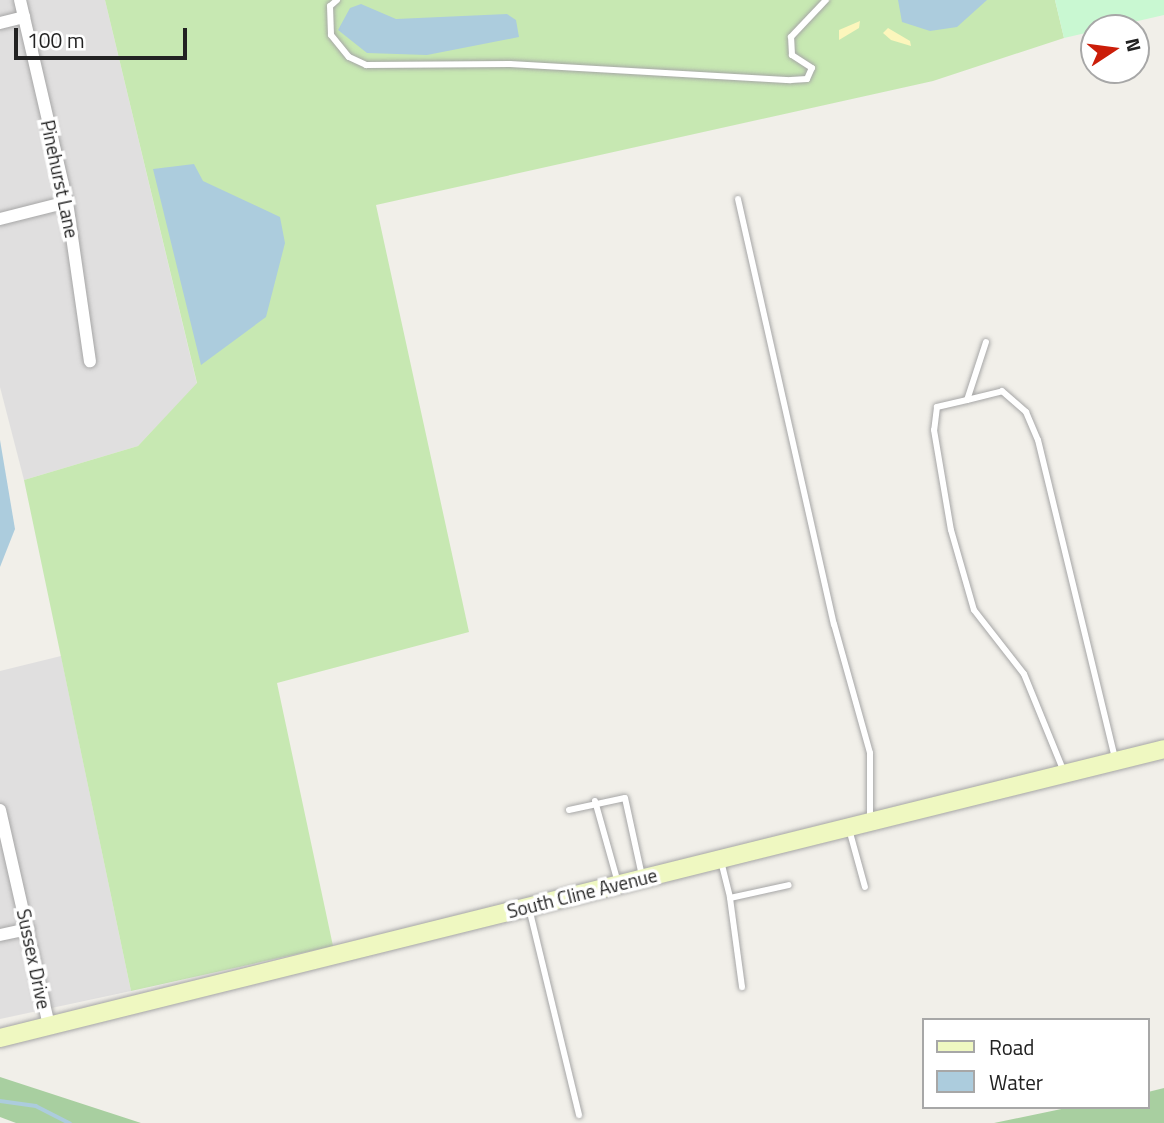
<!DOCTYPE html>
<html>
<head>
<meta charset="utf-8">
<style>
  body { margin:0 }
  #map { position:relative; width:1164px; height:1123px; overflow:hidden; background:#f1efe9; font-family:"Titillium Web",sans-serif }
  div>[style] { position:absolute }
  .residential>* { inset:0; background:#e0dfdf }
  .grass>* { inset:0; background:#c7e8b2 }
  .forest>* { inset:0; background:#a8cfa0 }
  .sand>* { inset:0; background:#fcf6bc }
  .park>* { inset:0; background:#c9f8d2 }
  .water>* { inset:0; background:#acccdd }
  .stream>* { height:3.5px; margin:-1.75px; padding:0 1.75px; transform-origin:1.75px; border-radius:1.75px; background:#acccdd }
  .roads { filter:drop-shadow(0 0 2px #a6a6a6) drop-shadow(0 0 2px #a6a6a6) }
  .lane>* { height:6px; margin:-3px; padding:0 3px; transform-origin:3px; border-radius:3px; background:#fff }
  .street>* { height:12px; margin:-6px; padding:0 6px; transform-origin:6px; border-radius:6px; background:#fff }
  .secondary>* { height:18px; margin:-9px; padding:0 9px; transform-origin:9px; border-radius:9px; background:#eff8c1 }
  span { translate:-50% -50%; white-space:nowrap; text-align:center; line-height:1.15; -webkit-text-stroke:7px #fff; paint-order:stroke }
  .street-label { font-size:19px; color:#222 }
  .legend { position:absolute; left:922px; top:1018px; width:228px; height:91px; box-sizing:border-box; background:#fff; border:2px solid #a7a7a7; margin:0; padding:9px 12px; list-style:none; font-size:21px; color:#222 }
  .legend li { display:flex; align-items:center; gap:14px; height:35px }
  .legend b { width:35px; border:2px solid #a7a7a7 }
  .north { position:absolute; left:1080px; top:14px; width:70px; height:70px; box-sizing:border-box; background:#fff; border:2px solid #a7a7a7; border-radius:50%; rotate:77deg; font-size:19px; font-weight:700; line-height:28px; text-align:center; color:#222 }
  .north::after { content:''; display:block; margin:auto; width:24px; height:32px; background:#cb1d09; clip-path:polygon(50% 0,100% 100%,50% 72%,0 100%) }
  .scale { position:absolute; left:14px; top:28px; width:173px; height:32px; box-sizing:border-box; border:4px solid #222; border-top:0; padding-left:9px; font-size:21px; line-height:24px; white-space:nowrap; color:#222; -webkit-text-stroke:5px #fff; paint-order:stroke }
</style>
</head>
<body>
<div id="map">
  <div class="residential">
    <div style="clip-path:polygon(0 0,105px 0,197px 384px,138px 446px,24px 480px,0 387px)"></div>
    <div style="clip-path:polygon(61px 656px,131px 991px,0 1019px,0 671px)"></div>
  </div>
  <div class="grass">
    <div style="clip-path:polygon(105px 0,1055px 0,1064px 38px,933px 81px,376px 205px,469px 632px,277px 683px,333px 946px,131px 991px,24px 480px,138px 446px,197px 383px)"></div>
  </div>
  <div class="forest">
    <div style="clip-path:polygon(0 1077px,141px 1123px,16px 1123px,0 1117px)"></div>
    <div style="clip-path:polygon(1164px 1088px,1164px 1123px,994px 1123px,1071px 1107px,1148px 1107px,1148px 1092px)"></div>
  </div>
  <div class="sand">
    <div style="clip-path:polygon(860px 21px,859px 28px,839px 40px,839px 30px)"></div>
    <div style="clip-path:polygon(888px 28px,910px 41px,911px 46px,891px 40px,883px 33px)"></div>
  </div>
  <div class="park">
    <div style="clip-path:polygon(1055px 0,1164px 0,1164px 15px,1064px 38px)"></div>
  </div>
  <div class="water">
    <div style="clip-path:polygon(898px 0,987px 0,957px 27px,930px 31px,902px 22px)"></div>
    <div style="clip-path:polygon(361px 4px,396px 19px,507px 14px,516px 20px,519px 37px,427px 55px,367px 53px,338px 30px,350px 8px)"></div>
    <div style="clip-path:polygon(194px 164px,203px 181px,280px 217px,285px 243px,266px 317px,201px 365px,153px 169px)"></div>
    <div style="clip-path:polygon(0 440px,15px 529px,0 567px)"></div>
  </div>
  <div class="stream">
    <div style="left:0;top:1101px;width:36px;rotate:8deg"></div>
    <div style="left:36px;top:1106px;width:38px;rotate:27deg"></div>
  </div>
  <div class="roads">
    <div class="lane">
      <div style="left:337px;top:0;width:9px;rotate:139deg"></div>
      <div style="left:330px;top:6px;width:29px;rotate:88deg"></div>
      <div style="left:331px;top:35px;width:28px;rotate:51deg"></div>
      <div style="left:349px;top:57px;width:19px;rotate:25deg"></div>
      <div style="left:366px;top:65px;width:144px;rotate:-0.4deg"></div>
      <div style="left:510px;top:64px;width:281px;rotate:3.3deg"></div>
      <div style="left:791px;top:80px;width:16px;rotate:-4deg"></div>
      <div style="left:807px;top:79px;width:12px;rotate:-66deg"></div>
      <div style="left:812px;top:68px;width:24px;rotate:-147deg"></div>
      <div style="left:792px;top:55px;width:18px;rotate:-93deg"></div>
      <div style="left:791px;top:37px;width:51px;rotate:-46.6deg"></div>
      <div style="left:738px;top:199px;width:436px;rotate:77.3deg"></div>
      <div style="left:834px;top:624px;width:134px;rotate:74.4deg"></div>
      <div style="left:870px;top:753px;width:67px;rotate:90deg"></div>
      <div style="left:986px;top:342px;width:61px;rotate:108.1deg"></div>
      <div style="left:967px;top:400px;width:31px;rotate:167deg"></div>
      <div style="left:937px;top:407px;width:23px;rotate:97deg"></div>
      <div style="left:934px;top:430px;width:101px;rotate:80.4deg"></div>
      <div style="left:951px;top:530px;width:83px;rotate:74deg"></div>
      <div style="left:974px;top:610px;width:81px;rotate:52deg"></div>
      <div style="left:1024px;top:674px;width:106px;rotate:67.8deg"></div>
      <div style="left:967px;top:400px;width:36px;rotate:-14deg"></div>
      <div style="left:1002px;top:391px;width:32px;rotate:41deg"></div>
      <div style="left:1026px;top:412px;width:30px;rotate:67deg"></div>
      <div style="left:1038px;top:440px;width:328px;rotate:76.4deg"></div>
      <div style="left:595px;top:801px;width:85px;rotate:74.3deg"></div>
      <div style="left:569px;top:810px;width:57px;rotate:-12.1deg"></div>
      <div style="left:625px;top:798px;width:80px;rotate:77.7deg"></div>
      <div style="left:849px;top:829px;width:60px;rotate:74.6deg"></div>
      <div style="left:721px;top:861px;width:38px;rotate:76deg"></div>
      <div style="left:730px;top:898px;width:60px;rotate:-12.4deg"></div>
      <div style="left:730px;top:898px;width:90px;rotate:82.3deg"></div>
      <div style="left:529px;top:908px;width:213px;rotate:76.4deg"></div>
    </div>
    <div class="street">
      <div style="left:20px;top:0;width:207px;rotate:76.9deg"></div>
      <div style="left:67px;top:202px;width:161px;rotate:81.8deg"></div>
      <div style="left:0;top:23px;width:25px;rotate:-14deg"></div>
      <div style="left:0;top:219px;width:69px;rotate:-14.2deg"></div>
      <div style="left:0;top:810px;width:221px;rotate:77.2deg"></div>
      <div style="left:0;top:935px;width:29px;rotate:-12deg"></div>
    </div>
    <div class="secondary">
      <div style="left:0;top:1038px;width:1199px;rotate:-13.94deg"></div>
    </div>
  </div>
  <div class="street-label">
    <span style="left:60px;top:179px;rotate:78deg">Pinehurst Lane</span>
    <span style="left:582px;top:893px;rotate:-14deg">South Cline Avenue</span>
    <span style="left:34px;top:959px;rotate:78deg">Sussex Drive</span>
  </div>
  <ul class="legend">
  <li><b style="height:9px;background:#eff8c1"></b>Road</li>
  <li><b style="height:19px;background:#acccdd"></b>Water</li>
  </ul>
  <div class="north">N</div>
  <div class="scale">100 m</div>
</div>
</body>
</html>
